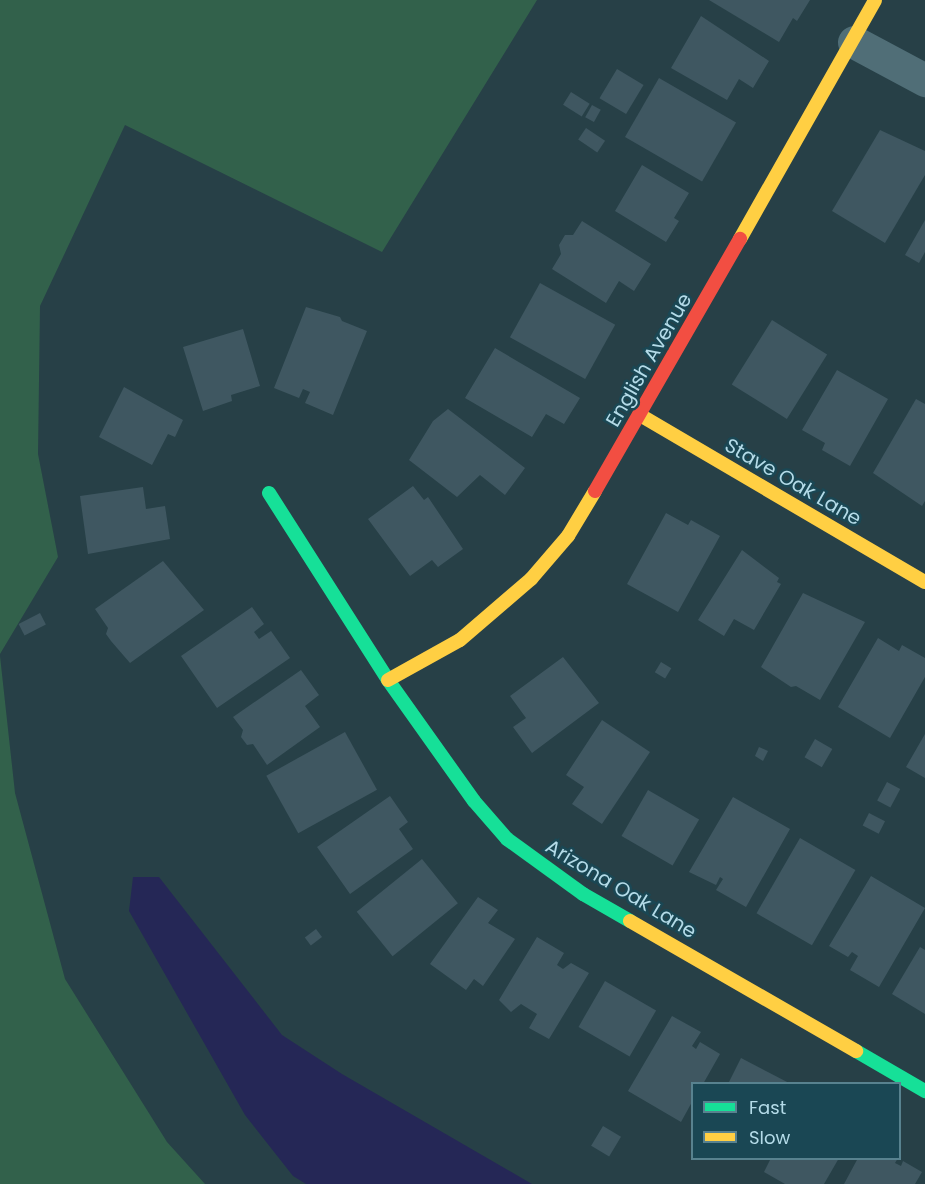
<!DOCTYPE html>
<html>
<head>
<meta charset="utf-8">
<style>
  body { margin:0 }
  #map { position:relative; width:925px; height:1184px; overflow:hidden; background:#274047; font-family:Poppins,sans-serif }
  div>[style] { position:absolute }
  .green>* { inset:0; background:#32614b }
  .water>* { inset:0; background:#252756 }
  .building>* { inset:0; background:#3f5761; transform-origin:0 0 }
  .street>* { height:33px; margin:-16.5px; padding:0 16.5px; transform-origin:16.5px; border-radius:16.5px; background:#506e77 }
  .fast>* { height:14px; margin:-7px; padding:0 7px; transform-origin:7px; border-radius:7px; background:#16e098 }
  .slow>* { height:14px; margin:-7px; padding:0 7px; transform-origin:7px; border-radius:7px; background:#ffcf43 }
  .jam>* { height:14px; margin:-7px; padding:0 7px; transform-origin:7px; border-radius:7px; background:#f24e42 }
  span { translate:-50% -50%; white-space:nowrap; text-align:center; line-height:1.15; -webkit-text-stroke:5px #1a4754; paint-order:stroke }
  .street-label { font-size:20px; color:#b4dbe8 }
  .legend { position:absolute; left:691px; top:1082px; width:210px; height:78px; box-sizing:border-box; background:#1a4754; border:2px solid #58828f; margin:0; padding:8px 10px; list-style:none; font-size:18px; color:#b4dbe8 }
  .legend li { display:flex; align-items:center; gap:12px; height:30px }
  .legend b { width:30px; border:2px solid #58828f }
</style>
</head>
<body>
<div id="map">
  <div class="green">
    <div style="clip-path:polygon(0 0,537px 0,382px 252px,125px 125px,40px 306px,38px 454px,58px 557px,0 654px)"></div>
    <div style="clip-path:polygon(0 656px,15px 793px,65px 979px,167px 1142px,205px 1184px,0 1184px)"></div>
  </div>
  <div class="water">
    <div style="clip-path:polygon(133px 877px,159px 877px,282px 1035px,342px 1074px,532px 1184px,306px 1184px,293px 1176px,245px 1115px,129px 911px)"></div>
  </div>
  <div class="building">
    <div style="clip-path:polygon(709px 0,810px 0,797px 21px,793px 18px,779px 42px)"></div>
    <div style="clip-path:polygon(701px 16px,769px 61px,753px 88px,739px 79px,727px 100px,671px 68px)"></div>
    <div style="left:617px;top:69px;width:31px;height:34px;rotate:31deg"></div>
    <div style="left:659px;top:78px;width:89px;height:68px;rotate:30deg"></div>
    <div style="left:571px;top:92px;width:22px;height:15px;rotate:32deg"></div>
    <div style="left:592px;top:105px;width:10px;height:14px;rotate:29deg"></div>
    <div style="left:586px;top:128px;width:23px;height:14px;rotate:34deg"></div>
    <div style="clip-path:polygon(880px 130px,925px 151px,925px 175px,885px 243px,832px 211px)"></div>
    <div style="clip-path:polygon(642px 165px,689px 193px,674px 218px,679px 221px,666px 242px,615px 211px)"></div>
    <div style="clip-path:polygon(925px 220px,925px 252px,919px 263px,905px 255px)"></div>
    <div style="clip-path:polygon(582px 221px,651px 264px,634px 291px,619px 281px,606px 303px,552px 269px,561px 254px,559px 245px,565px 235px,573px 235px)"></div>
    <div style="left:540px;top:283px;width:86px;height:62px;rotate:29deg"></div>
    <div style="clip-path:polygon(306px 307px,340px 317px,342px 321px,367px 331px,333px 415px,305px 403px,310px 392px,303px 389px,299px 398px,274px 388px)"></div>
    <div style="left:772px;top:320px;width:65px;height:76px;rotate:32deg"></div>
    <div style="clip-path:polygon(243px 329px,260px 386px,231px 395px,232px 401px,203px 411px,183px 347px)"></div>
    <div style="clip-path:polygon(495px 348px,580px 398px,564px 424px,546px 414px,532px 437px,465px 398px)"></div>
    <div style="clip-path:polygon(837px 370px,888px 399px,850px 466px,822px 450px,825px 443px,802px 430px)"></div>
    <div style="clip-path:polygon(124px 387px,183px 420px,175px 437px,168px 434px,152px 465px,99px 437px)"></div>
    <div style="clip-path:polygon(916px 399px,925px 404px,925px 501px,922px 506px,873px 473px)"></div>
    <div style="clip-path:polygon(448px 409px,525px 468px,505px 495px,480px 475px,457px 497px,409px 460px,433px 421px)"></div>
    <div style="clip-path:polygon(413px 486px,424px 500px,428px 497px,463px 549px,438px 567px,432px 560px,410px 576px,368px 519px)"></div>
    <div style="clip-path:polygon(143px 487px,146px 509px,165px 506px,170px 539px,88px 554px,80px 496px)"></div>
    <div style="clip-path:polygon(666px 513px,688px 525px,691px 520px,720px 536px,678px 612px,627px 584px)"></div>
    <div style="clip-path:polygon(742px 550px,779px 578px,777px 582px,781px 584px,754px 630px,734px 619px,724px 636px,698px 620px)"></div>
    <div style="clip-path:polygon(163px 561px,204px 610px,130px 663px,111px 641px,106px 634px,108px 628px,95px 609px)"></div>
    <div style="clip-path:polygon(803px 593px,865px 622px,820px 700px,796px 686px,791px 687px,761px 667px)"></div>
    <div style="clip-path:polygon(252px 607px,264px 624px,254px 632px,259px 639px,271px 631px,290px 658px,217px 708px,181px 656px)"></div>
    <div style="left:40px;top:613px;width:13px;height:24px;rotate:63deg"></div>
    <div style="clip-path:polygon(878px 638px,899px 651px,902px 645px,925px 658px,925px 677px,890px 738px,838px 707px)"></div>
    <div style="clip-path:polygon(563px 657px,599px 703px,532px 753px,513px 727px,526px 718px,510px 696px)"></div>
    <div style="left:661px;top:662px;width:12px;height:12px;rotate:31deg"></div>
    <div style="clip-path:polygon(301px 670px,319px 695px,305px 706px,320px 727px,267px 765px,253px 744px,247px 745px,241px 737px,243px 730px,233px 717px)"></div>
    <div style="clip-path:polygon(602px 720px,650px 752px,602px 824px,572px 804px,584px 787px,566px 775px)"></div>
    <div style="left:345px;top:732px;width:66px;height:90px;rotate:61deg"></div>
    <div style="clip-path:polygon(925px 734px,925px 778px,906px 767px)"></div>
    <div style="left:815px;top:739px;width:20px;height:21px;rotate:30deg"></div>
    <div style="clip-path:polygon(759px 747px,768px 751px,763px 761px,755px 756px)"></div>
    <div style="left:887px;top:782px;width:15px;height:21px;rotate:28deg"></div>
    <div style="left:648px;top:790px;width:59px;height:53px;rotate:30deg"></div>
    <div style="clip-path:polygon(390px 796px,408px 822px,399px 829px,413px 849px,350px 894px,317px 847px)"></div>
    <div style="clip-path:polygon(733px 797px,790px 829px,746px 907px,716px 890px,723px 879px,720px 877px,716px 885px,689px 872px)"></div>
    <div style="left:869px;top:813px;width:18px;height:14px;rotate:27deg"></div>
    <div style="left:800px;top:838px;width:64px;height:87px;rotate:30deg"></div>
    <div style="left:422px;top:859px;width:57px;height:84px;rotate:51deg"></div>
    <div style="clip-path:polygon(871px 876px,925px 908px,879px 987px,850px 970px,858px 956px,852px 952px,848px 957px,829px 946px)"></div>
    <div style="clip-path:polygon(478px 897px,498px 910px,488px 923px,515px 939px,483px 986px,474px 979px,466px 990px,430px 964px)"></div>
    <div style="left:316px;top:929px;width:10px;height:14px;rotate:53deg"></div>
    <div style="clip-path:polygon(537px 937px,564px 953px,557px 965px,563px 969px,571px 963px,589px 973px,549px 1039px,529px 1028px,537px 1014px,521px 1004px,511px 1012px,499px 1000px)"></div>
    <div style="clip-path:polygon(920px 947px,925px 950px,925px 1014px,892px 994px)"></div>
    <div style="left:605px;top:981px;width:59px;height:53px;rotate:30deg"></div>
    <div style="clip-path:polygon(672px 1016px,701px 1032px,692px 1046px,696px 1049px,700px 1042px,720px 1054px,703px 1084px,692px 1084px,692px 1102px,681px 1122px,628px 1091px)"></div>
    <div style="clip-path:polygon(741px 1058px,791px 1084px,728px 1084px)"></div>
    <div style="left:603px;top:1126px;width:21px;height:23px;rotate:31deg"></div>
    <div style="clip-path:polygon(771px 1158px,839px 1158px,824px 1184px,785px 1184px,764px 1172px)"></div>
    <div style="clip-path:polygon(858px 1158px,898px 1158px,895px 1163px,901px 1166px,903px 1161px,922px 1172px,915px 1184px,844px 1184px)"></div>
  </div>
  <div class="street">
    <div style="left:854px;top:42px;width:81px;rotate:28.2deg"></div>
  </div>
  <div class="fast">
    <div style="left:269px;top:493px;width:222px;rotate:57.5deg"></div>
    <div style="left:388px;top:680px;width:148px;rotate:54.6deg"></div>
    <div style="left:474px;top:801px;width:50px;rotate:49deg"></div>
    <div style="left:507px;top:839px;width:94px;rotate:35.9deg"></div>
    <div style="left:583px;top:894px;width:54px;rotate:29.9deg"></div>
    <div style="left:856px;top:1051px;width:80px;rotate:30.1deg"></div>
  </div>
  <div class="slow">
    <div style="left:740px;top:239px;width:274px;rotate:-60.5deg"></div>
    <div style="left:640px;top:415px;width:330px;rotate:30.4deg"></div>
    <div style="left:388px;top:680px;width:82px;rotate:-29.1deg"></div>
    <div style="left:460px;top:640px;width:94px;rotate:-40.7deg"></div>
    <div style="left:531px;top:579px;width:57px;rotate:-49.3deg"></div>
    <div style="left:568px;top:536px;width:52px;rotate:-59deg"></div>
    <div style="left:630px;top:921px;width:261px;rotate:29.9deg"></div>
  </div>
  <div class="jam">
    <div style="left:595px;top:491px;width:291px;rotate:-60.1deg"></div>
  </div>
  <div class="street-label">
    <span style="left:649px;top:360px;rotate:-60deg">English Avenue</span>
    <span style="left:793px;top:482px;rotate:30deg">Stave Oak Lane</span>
    <span style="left:621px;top:889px;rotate:31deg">Arizona Oak Lane</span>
  </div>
  <ul class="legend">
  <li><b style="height:8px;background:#16e098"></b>Fast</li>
  <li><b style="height:8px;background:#ffcf43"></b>Slow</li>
  </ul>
</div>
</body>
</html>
